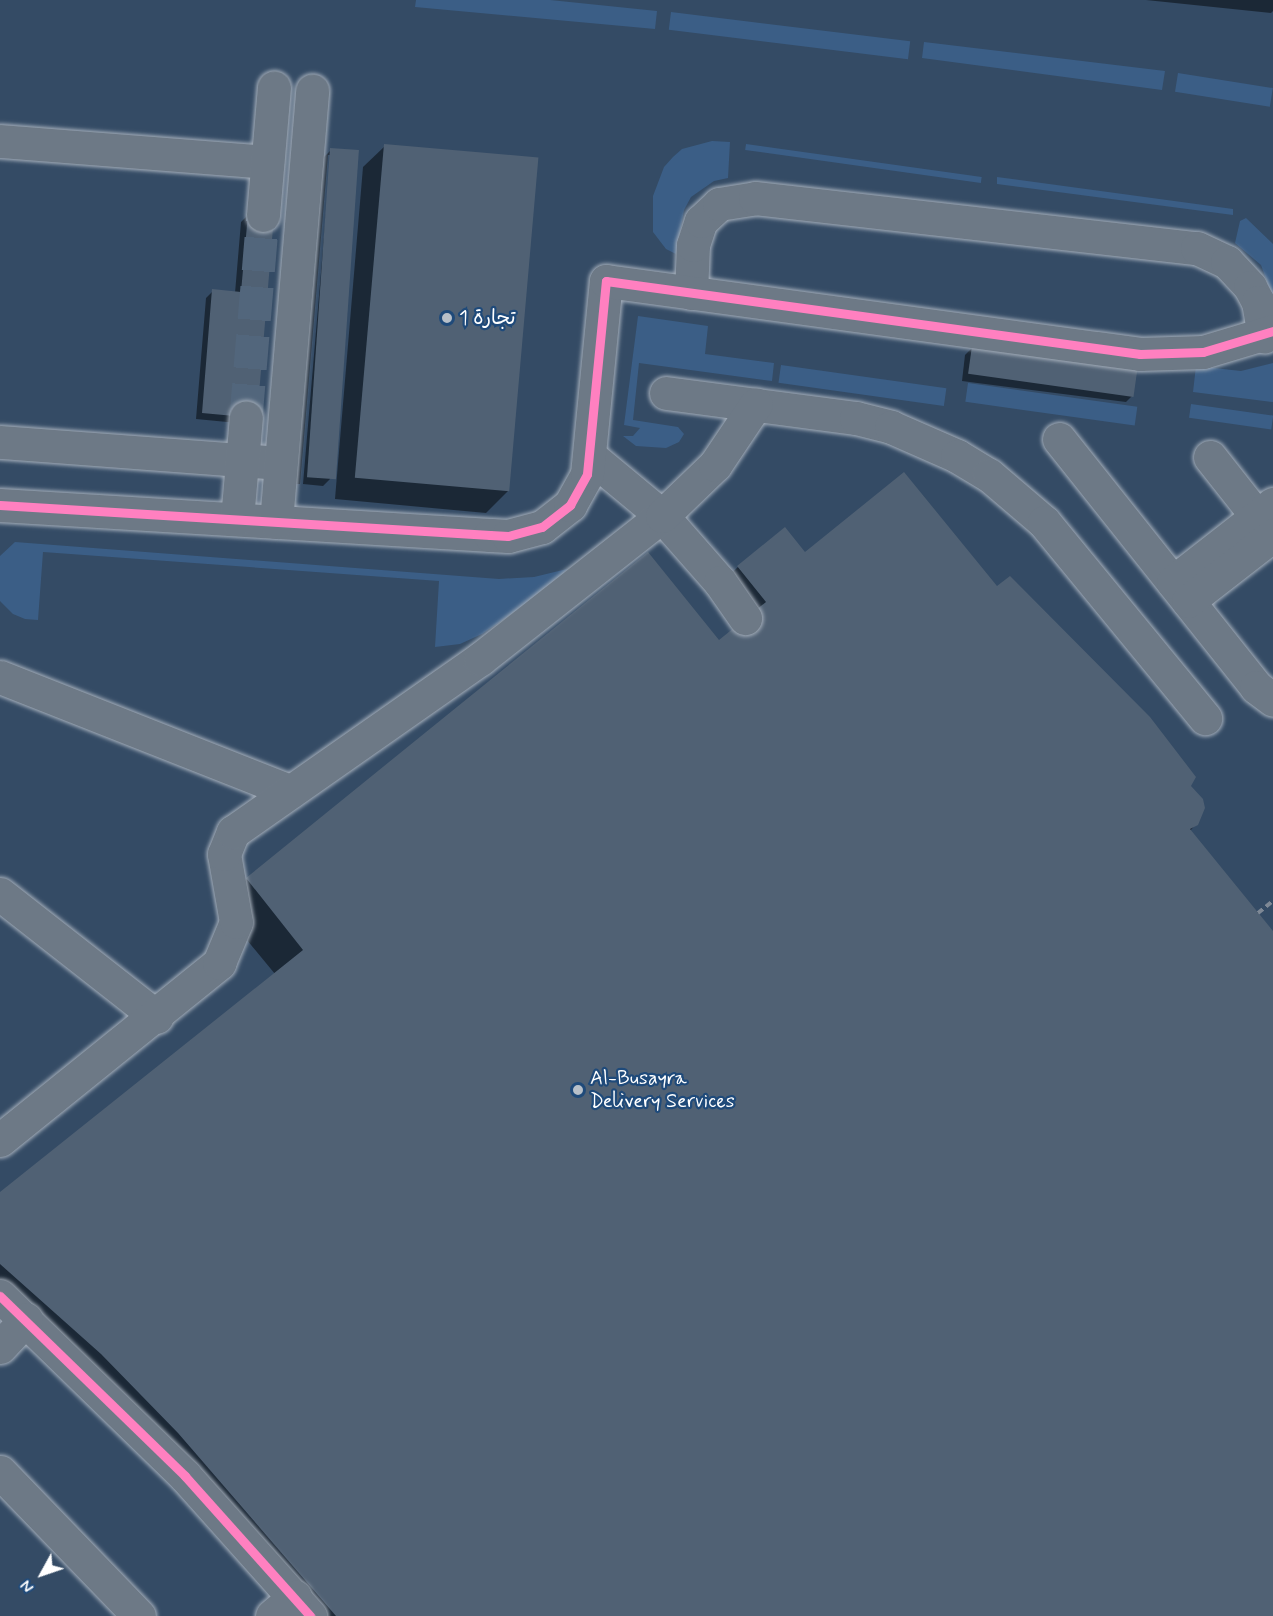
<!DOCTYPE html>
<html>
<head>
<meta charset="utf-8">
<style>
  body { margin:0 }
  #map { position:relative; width:1273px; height:1616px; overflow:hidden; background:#344b65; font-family:Mynerve,"Playpen Sans Arabic",sans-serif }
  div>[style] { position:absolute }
  .green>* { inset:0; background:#3b5e86; transform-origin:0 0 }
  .shadow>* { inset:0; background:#0007 }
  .building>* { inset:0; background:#506174; transform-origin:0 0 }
  .minor-tunnel>* { height:33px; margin-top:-16.5px; transform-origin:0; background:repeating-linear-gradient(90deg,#52667c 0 33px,transparent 0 49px) }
  .path>* { height:4px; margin-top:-2px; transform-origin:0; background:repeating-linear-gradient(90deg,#7e8895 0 6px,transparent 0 10.5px) }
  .roads { filter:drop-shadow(0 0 2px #a4aeba) drop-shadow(0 0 2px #a4aeba) }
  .minor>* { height:33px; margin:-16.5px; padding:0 16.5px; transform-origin:16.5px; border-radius:16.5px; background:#6d7986 }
  .cycleway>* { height:9px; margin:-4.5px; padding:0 4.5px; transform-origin:4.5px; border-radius:4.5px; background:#ff80c0 }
  .dots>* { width:16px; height:16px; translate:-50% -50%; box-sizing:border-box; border:3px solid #1f4a7a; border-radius:50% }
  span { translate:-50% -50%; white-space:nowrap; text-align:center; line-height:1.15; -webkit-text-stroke:4.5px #1f4a7a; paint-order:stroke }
  .poi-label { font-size:20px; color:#fff }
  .left { translate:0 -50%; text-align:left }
  .north { position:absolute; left:12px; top:1544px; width:60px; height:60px; -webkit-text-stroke:4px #1f4a7a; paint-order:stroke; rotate:230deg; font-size:16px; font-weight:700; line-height:24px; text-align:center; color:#fff }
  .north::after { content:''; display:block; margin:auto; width:21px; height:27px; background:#fff; clip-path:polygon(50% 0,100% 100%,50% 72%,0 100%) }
</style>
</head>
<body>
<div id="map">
  <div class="green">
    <div style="clip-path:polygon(416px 0,550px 0,657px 11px,655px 29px,415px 7px)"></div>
    <div style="left:671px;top:12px;width:241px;height:18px;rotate:7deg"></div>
    <div style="clip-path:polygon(924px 42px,1165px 71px,1162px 90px,922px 58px)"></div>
    <div style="left:1178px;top:73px;width:96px;height:19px;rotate:9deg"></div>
    <div style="clip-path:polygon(712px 141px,730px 142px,728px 178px,714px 181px,691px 197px,684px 210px,676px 254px,666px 249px,653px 232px,653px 196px,664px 167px,673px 157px,682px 149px)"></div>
    <div style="left:746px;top:144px;width:238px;height:6px;rotate:8deg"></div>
    <div style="clip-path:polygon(997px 177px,1233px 209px,1233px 215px,997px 184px)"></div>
    <div style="clip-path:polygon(1246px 218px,1273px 244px,1273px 298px,1261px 265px,1235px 243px,1240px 221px)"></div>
    <div style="clip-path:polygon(638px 316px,708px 326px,705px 354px,774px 363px,772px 381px,639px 363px,633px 420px,678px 427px,684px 434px,679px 442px,666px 448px,636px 446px,623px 436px,633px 436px,640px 428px,624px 425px)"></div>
    <div style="clip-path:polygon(1273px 363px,1273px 402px,1193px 392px,1196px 366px,1241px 371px)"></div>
    <div style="left:781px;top:365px;width:167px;height:18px;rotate:8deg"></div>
    <div style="left:968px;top:383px;width:171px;height:19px;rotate:8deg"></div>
    <div style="left:1191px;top:404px;width:83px;height:14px;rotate:8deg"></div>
    <div style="clip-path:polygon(15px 542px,499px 579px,534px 577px,567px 569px,551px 587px,482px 634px,460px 644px,435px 647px,439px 581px,43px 552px,38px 620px,25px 619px,13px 614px,0 601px,0 556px)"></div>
  </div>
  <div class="shadow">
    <div style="clip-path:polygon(1146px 0,1273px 0,1273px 11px,1271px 13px)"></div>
    <div style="clip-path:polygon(385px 146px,508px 491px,486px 513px,335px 499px,363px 167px)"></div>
    <div style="clip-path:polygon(331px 150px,357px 152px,330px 479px,323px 486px,303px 484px,331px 155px,328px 155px,300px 484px,296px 484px,324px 157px)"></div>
    <div style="clip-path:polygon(248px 215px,248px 424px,196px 419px,206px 298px,213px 291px,235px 293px,241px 222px)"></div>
    <div style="clip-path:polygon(972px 348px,1133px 395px,1126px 402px,962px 381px,965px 355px)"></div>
    <div style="clip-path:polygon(805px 554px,997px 589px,1189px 786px,1196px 824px,1190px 831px,1273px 933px,1273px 1616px,296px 1616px,0 1301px,0 1195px,275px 974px,219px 906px,247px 879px,713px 646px,751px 615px,723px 581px,738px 567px)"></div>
  </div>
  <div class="building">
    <div style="left:384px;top:144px;width:155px;height:335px;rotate:5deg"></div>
    <div style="left:330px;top:148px;width:29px;height:330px;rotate:4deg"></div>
    <div style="clip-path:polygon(248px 214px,274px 216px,257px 418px,202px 413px,212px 289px,241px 292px)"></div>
    <div style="left:972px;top:346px;width:167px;height:28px;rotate:8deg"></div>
    <div style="clip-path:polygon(904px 472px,997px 586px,1010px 576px,1150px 717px,1196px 777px,1191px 786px,1203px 799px,1205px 808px,1198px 825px,1190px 829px,1273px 931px,1273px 1616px,336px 1616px,178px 1433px,101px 1354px,0 1264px,0 1192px,303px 950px,246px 878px,648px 552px,719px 640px,766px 602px,737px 566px,785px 527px,805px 552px)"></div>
  </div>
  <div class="minor-tunnel">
    <div style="left:246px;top:417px;width:203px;rotate:-85.2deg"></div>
  </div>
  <div class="path">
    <div style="left:1258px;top:913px;width:19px;rotate:-39deg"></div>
  </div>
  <div class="roads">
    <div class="minor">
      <div style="left:0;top:141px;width:268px;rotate:4.5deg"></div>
      <div style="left:263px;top:215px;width:128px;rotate:-85.1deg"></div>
      <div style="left:691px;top:293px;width:48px;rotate:-87.6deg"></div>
      <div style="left:693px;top:245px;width:25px;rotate:-72deg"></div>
      <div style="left:701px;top:221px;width:25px;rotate:-43deg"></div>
      <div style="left:719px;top:204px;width:36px;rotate:-9deg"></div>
      <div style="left:755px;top:198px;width:445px;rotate:6.5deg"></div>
      <div style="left:1197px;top:248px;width:33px;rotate:25deg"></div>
      <div style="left:1227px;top:262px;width:34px;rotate:47deg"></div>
      <div style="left:1250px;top:287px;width:17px;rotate:62deg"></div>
      <div style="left:1258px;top:302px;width:35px;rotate:80deg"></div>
      <div style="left:666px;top:393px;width:192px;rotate:7.5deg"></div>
      <div style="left:856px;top:418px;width:36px;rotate:14deg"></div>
      <div style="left:891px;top:427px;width:72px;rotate:23.7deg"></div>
      <div style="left:957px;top:456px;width:37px;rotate:31deg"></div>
      <div style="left:989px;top:475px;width:72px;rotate:40.5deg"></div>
      <div style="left:1044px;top:522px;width:254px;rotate:50.6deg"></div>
      <div style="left:1059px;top:439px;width:317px;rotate:51.5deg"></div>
      <div style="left:1256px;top:687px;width:21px;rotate:37deg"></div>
      <div style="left:0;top:442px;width:281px;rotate:4.3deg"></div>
      <div style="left:591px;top:457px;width:92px;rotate:39.7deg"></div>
      <div style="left:662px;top:516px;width:88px;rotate:48.7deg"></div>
      <div style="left:720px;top:582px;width:44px;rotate:55.2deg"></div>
      <div style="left:1210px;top:457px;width:97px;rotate:51.7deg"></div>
      <div style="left:0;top:505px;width:491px;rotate:3.5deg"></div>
      <div style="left:490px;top:535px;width:18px;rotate:3deg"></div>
      <div style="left:508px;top:536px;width:35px;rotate:-15deg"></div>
      <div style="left:542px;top:527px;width:36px;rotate:-38deg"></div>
      <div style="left:570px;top:505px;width:35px;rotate:-61deg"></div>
      <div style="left:587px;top:474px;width:194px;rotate:-84.4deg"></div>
      <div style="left:606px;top:281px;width:539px;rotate:7.78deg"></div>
      <div style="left:1140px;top:354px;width:63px;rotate:-1.8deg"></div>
      <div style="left:1203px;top:352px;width:73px;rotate:-16.7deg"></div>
      <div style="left:237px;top:519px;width:102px;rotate:-85deg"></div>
      <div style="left:276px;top:522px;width:433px;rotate:-85.2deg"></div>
      <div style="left:1173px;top:582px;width:127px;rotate:-38deg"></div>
      <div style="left:1188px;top:601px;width:108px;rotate:-37.8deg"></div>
      <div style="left:0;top:677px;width:312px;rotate:21.5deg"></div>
      <div style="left:0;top:894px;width:199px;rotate:38.1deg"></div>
      <div style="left:0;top:1140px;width:282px;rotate:-38.9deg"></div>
      <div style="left:219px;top:963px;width:44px;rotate:-67.5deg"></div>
      <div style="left:236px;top:922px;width:69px;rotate:-100deg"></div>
      <div style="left:224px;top:854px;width:24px;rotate:-68deg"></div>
      <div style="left:233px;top:832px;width:302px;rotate:-35deg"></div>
      <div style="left:480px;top:659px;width:231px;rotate:-38.2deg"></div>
      <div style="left:662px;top:516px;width:74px;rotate:-43.9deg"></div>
      <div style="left:715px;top:465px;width:73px;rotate:-56.1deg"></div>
      <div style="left:0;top:1296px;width:258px;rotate:44.2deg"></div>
      <div style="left:185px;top:1476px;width:188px;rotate:48.2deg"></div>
      <div style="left:0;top:1347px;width:38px;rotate:-47deg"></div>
      <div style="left:0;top:1472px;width:200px;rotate:46deg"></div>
      <div style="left:272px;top:1616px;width:30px;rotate:-40deg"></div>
    </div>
  </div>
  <div class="cycleway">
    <div style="left:0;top:505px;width:491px;rotate:3.5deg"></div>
    <div style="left:490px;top:535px;width:18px;rotate:3deg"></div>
    <div style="left:508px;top:536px;width:35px;rotate:-15deg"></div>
    <div style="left:542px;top:527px;width:36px;rotate:-38deg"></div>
    <div style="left:570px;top:505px;width:35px;rotate:-61deg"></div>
    <div style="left:587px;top:474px;width:194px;rotate:-84.4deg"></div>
    <div style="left:606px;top:281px;width:539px;rotate:7.78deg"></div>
    <div style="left:1140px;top:354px;width:63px;rotate:-1.8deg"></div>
    <div style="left:1203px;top:352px;width:73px;rotate:-16.7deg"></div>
    <div style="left:0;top:1296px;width:258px;rotate:44.2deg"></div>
    <div style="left:185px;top:1476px;width:188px;rotate:48.2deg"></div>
  </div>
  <div class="dots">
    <div style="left:447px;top:318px;background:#b8c0c9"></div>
    <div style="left:578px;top:1090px;background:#b8c0c9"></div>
  </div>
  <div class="poi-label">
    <span class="left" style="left:459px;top:318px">تجارة 1</span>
    <span class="left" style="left:590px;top:1090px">Al-Busayra<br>Delivery Services</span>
  </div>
  <div class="north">N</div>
</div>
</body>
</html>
